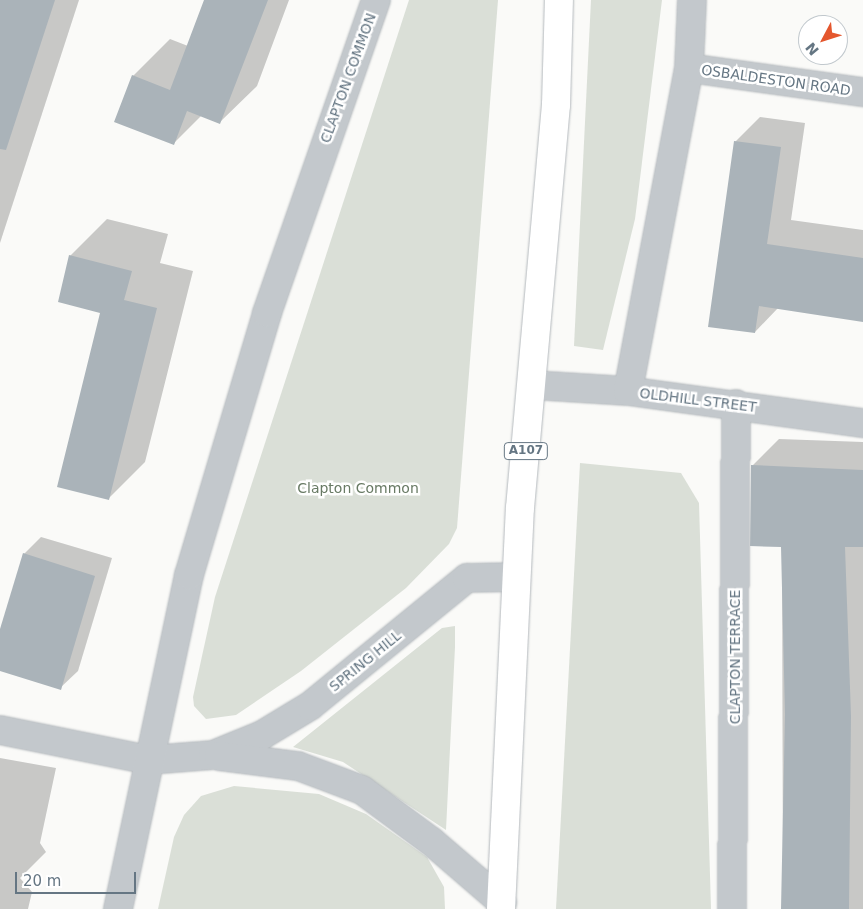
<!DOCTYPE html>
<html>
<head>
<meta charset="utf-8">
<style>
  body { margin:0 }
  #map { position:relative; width:863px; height:909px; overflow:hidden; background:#fafaf8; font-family:"DejaVu Sans",sans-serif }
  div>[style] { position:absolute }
  .green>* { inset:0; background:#dadfd7 }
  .shadow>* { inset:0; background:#0003 }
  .building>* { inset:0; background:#aab3b9 }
  .roads { filter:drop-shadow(0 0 1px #b4b9bd) drop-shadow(0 0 1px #b4b9bd) }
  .street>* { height:28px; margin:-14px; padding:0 14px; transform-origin:14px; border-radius:14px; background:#c3c8cc }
  .highway>* { height:28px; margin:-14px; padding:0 14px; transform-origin:14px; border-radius:14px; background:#fff }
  span { translate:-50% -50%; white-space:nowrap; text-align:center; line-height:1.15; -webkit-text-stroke:5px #fff; paint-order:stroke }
  .shield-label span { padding:1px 4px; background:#fff; border:1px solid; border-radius:4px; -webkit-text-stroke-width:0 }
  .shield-label { font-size:12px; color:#657683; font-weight:700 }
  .street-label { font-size:14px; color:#657683 }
  .park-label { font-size:14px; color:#687a64 }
  .north { position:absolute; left:798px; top:15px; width:50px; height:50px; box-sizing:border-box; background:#fff; border:1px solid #c1c8cd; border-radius:50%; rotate:230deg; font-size:14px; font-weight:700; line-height:20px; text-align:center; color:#657683 }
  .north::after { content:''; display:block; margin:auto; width:18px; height:22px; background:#e4572e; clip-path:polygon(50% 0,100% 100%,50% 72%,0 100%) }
  .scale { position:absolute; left:15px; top:872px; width:121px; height:22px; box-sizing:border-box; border:2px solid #657683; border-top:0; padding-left:6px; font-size:15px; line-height:18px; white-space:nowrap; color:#657683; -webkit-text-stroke:4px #fff; paint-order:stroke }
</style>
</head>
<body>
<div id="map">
  <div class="green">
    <div style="clip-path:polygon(409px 0,498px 0,457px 528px,449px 544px,406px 588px,301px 671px,236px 715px,206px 719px,194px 706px,193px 697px,215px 597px)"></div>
    <div style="clip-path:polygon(591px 0,662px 0,635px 219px,603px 350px,574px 346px)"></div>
    <div style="clip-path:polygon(580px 463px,681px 473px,699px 503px,711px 909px,556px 909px)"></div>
    <div style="clip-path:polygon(455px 626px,455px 647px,446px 830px,343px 762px,293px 747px,442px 628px)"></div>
    <div style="clip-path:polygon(234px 786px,319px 794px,366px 814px,427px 857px,444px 887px,445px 909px,158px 909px,174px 837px,184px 815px,201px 796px)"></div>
  </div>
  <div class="shadow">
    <div style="clip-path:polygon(1px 0,79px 0,0 243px,0 2px)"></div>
    <div style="clip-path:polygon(206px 0,289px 0,257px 86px,220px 122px,202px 115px,174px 143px,133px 76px,170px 39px,188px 46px)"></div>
    <div style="clip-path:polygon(760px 117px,805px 123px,791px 220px,863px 230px,863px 320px,778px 308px,755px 332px,735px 142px)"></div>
    <div style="clip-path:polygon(107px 219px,168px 234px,160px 263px,193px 271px,145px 462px,108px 499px,102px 312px,70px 256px)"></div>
    <div style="clip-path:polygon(779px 439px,863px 442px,863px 909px,783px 909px,782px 545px,753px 465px)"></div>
    <div style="clip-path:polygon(41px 537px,112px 558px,78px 671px,60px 688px,0 670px,0 634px,24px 554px)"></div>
    <div style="clip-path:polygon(0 758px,56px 768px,40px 843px,46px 852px,20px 878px,32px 892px,28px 909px,0 909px)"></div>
  </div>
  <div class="building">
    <div style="clip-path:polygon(0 0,55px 0,6px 150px,0 149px)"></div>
    <div style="clip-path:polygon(204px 0,268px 0,220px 124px,187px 111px,174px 145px,114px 122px,132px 75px,170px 90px)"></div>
    <div style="clip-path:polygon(734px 141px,781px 147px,767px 244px,863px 258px,863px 322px,759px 306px,755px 333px,708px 327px)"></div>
    <div style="clip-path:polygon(69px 255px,132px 271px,124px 300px,157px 308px,109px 500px,57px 487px,100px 313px,58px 302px)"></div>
    <div style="clip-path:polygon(751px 465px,863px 470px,863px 547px,845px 547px,851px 716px,849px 909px,781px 909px,785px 714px,781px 547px,750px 546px)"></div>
    <div style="clip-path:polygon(23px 553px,95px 576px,61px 690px,0 671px,0 629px)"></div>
  </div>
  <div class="roads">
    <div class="street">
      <div style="left:689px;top:68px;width:176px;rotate:7.9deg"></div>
      <div style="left:532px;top:385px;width:96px;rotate:3.6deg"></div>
      <div style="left:628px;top:391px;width:237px;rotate:7.8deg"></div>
      <div style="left:628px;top:391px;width:329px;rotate:-79.3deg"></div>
      <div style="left:689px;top:68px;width:68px;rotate:-87.5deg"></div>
      <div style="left:0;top:730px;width:152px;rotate:11.4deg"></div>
      <div style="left:149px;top:760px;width:64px;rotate:-4.5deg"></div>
      <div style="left:213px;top:755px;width:53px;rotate:-22.2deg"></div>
      <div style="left:262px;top:735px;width:56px;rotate:-31.1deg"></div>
      <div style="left:310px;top:706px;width:203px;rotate:-39.2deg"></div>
      <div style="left:467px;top:578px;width:49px;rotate:-1.2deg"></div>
      <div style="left:219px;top:756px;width:80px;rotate:7.2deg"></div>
      <div style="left:298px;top:766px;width:68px;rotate:20.6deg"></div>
      <div style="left:362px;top:790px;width:86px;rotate:36.5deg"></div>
      <div style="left:431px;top:841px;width:94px;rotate:40.7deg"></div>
      <div style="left:118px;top:909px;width:341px;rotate:-78deg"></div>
      <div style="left:189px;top:575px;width:273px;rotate:-73.4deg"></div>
      <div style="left:267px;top:313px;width:331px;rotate:-70.8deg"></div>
      <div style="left:732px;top:909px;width:505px;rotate:-89.55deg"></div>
    </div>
    <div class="highway">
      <div style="left:501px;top:909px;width:401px;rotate:-87.3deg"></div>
      <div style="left:520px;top:508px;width:405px;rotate:-84.9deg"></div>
      <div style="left:556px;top:105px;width:105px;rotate:-88.4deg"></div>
    </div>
  </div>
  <div class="shield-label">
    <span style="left:526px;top:451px">A107</span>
  </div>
  <div class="street-label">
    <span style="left:348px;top:78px;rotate:-70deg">CLAPTON COMMON</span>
    <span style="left:776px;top:80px;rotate:8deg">OSBALDESTON ROAD</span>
    <span style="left:698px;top:400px;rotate:7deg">OLDHILL STREET</span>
    <span style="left:735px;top:657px;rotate:-90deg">CLAPTON TERRACE</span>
    <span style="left:365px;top:661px;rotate:-39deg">SPRING HILL</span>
  </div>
  <div class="park-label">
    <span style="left:358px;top:488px">Clapton Common</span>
  </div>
  <div class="north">N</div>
  <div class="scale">20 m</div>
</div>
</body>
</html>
